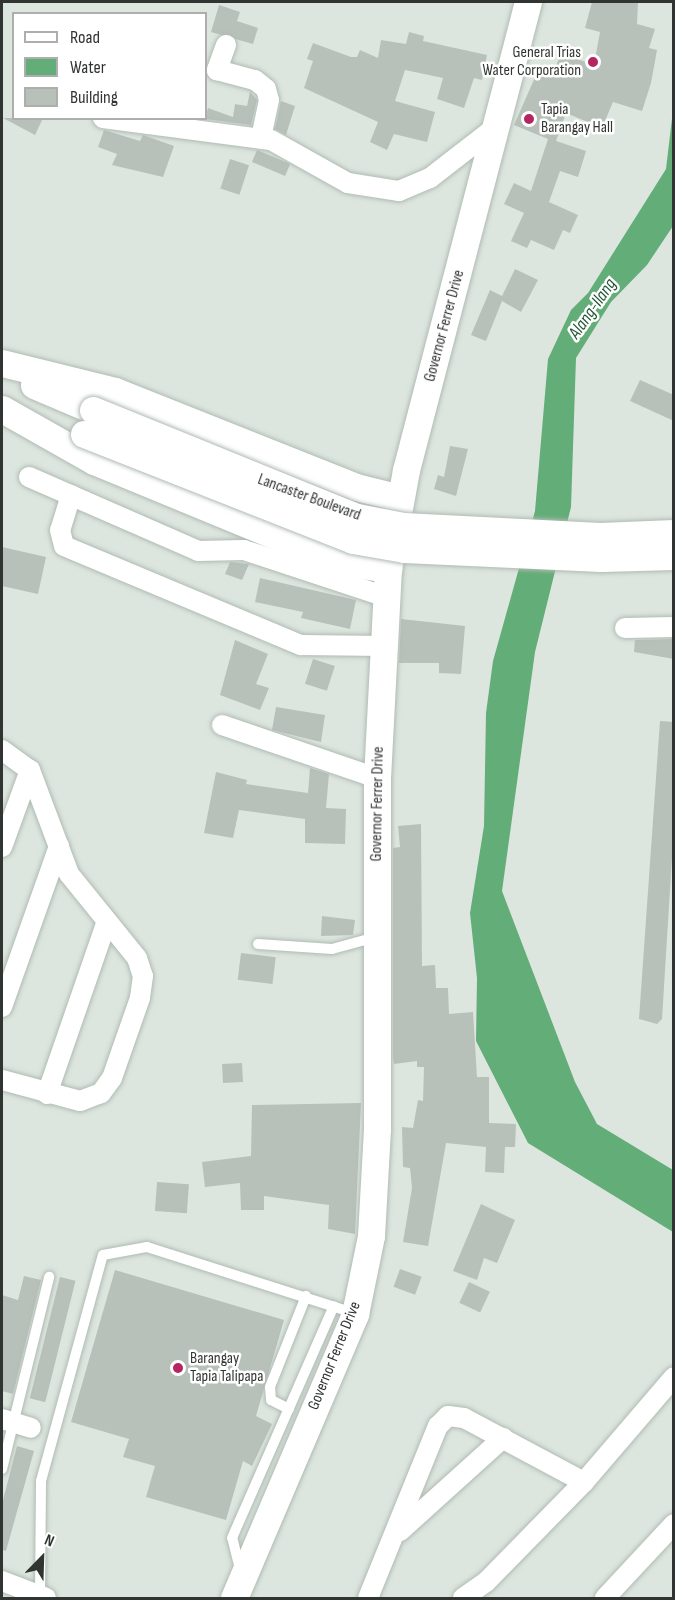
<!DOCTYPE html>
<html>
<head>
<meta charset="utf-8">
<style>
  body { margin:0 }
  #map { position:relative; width:675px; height:1600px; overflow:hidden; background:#dce6de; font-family:"Sofia Sans Condensed",sans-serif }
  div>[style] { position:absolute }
  .water>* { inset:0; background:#63ad78 }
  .building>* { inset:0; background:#b7c1b9; transform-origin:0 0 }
  .roads { filter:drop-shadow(0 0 2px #b0bbb3) drop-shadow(0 0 2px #b0bbb3) }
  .lane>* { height:10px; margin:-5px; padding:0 5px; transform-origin:5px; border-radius:5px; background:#fff }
  .street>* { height:20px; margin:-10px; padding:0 10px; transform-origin:10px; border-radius:10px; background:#fff }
  .secondary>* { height:27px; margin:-13.5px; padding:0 13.5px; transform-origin:13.5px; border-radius:13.5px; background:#fff }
  .bridges { filter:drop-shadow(0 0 2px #b0bbb3) drop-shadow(0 0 2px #b0bbb3) }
  .secondary-bridge>* { height:27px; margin:-13.5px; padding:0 13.5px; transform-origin:13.5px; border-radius:13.5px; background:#fff }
  .dots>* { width:16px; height:16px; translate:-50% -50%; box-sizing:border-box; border:3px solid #fff; border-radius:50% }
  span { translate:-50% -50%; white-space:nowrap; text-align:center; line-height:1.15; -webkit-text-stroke:5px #fff; paint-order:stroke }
  .poi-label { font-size:16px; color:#313532 }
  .right { translate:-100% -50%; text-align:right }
  .left { translate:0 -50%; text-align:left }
  .street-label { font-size:16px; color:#313532 }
  .water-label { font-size:18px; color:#215733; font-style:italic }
  .frame { position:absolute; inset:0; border:3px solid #313532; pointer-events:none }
  .legend { position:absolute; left:12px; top:12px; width:195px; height:108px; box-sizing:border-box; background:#fff; border:2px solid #adaead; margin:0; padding:8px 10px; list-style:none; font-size:18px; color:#313532 }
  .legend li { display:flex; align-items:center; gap:12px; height:30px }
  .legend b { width:30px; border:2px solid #adaead }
  .north { position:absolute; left:12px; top:1528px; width:60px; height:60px; -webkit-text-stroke:4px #fff; paint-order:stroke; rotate:23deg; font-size:16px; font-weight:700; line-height:24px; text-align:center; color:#313532 }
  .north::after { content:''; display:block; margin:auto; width:21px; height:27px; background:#313532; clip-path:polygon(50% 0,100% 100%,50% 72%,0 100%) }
</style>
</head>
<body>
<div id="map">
  <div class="water">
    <div style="clip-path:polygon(673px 110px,673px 226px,647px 265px,611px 302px,576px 358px,571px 507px,535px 652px,502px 891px,575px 1082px,597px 1124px,673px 1170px,673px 1232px,528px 1143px,476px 1041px,477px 978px,470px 913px,484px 826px,486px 713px,493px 661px,535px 511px,548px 359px,571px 310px,588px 293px,666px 169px)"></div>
  </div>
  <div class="building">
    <div style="clip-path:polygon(592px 2px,638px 2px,637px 24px,655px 29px,649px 48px,657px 50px,651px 83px,642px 111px,613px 102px,602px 128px,566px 113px,556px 141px,586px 151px,578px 177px,560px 171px,549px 202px,578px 215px,570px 233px,563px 230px,554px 250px,531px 240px,527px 248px,511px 241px,524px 213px,504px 204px,514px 183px,531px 191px,548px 139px,514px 125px,540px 66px,554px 71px,561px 53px,594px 65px,600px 32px,585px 28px)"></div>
    <div style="clip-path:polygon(219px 5px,240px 12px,237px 21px,258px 28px,253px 44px,211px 32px)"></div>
    <div style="clip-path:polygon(409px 32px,424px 36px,423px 41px,487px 55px,482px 80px,474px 78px,464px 108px,437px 99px,443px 78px,405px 70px,395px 101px,435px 112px,427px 142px,394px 134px,387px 150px,370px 142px,378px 122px,304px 88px,313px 61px,307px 59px,313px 43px,351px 57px,357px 57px,360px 50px,378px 58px,381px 40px,406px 44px)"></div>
    <div style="clip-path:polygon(250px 92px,257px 100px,251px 125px,205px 119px,208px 108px,233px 117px,235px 104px,247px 106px)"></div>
    <div style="clip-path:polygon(281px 101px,295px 106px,286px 135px,275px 129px)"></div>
    <div style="clip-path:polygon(3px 118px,43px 118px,35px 135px)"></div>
    <div style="clip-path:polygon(104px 130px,140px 141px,143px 135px,174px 146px,163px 177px,112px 165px,117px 154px,98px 147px)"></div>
    <div style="left:257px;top:150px;width:36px;height:13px;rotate:23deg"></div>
    <div style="left:230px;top:159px;width:20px;height:31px;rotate:18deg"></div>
    <div style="clip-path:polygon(515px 269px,538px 280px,521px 312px,502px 301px,486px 341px,471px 335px,490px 290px,502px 296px)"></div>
    <div style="clip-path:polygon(640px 380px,674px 395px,674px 421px,630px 401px)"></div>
    <div style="clip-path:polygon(450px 446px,468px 449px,456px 496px,434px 489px,438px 475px,444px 477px)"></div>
    <div style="clip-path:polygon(2px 547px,46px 557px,38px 594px,2px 586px)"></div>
    <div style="clip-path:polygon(230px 562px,249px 564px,242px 580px,225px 574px)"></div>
    <div style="clip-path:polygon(260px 578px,356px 600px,350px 629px,301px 618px,303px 612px,255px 602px)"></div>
    <div style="clip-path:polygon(401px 619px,465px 626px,461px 674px,439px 673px,439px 663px,399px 663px)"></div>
    <div style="clip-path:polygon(674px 639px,674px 659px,634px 652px,635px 640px)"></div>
    <div style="clip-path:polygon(235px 640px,268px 654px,256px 684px,269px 688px,260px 710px,220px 695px)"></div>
    <div style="left:313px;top:659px;width:23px;height:26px;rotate:18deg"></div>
    <div style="clip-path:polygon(276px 707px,325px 715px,321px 742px,272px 730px)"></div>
    <div style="clip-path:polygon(660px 721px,674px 722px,674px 825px,662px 1019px,657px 1024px,639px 1019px)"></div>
    <div style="clip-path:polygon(310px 768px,329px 774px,326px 808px,346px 809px,345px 844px,305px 843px,305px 819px,239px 810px,233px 838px,204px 833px,216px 772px,247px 780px,246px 784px,308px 793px)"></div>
    <div style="clip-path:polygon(421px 824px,422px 966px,435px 965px,436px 988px,448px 988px,449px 1014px,473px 1012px,477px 1077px,489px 1077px,489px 1123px,516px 1124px,515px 1147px,505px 1147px,504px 1173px,485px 1172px,486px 1147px,446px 1143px,428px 1246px,403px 1242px,412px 1188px,410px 1168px,403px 1167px,402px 1127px,413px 1128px,418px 1100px,423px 1101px,424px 1067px,417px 1067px,417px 1061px,394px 1064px,393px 1056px,393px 848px,400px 847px,398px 826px)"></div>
    <div style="clip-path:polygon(322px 916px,355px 920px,353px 935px,321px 936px)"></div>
    <div style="left:241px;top:953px;width:35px;height:27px;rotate:7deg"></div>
    <div style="left:242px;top:1063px;width:19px;height:20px;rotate:87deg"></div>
    <div style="clip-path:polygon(361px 1103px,355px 1234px,328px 1229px,329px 1205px,264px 1196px,264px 1210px,241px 1210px,240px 1183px,205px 1187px,202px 1162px,251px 1156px,252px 1105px)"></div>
    <div style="left:157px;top:1182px;width:32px;height:29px;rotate:4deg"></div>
    <div style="clip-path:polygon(481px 1204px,515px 1220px,497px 1263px,484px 1258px,477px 1280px,453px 1271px)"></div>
    <div style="left:400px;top:1269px;width:23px;height:19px;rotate:20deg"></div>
    <div style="clip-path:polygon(115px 1270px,284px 1320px,256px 1416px,272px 1424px,252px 1466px,243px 1461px,226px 1520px,146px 1497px,155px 1466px,123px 1457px,129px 1439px,71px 1422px)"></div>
    <div style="clip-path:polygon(24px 1276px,41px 1280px,13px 1394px,2px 1391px,2px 1295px,18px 1300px)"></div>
    <div style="left:60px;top:1277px;width:16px;height:125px;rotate:14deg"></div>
    <div style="left:469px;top:1282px;width:23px;height:23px;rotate:25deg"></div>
    <div style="clip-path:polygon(17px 1446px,34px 1451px,6px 1551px,2px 1550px,2px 1504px)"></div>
  </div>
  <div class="roads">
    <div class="lane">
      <div style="left:258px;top:944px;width:74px;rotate:3.9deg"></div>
      <div style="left:332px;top:949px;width:46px;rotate:-15.3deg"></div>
      <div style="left:289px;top:1409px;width:20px;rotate:-153deg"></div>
      <div style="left:271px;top:1400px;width:13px;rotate:-94deg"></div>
      <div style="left:270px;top:1387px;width:98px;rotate:-68.4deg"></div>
      <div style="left:2px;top:1469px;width:198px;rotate:-76.2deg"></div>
      <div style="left:240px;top:1569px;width:32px;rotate:-104deg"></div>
      <div style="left:232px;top:1538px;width:253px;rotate:-66.3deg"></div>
      <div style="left:40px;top:1597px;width:116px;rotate:-89.5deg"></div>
      <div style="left:41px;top:1481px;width:234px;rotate:-74.7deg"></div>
      <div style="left:103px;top:1255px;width:45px;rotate:-10.3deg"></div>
      <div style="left:147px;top:1247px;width:217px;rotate:17.7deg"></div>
    </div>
    <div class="street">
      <div style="left:226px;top:45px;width:27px;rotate:110deg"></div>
      <div style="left:217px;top:70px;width:39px;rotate:15deg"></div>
      <div style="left:255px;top:80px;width:14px;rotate:39deg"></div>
      <div style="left:266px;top:89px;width:11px;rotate:75deg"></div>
      <div style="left:269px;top:100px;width:39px;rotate:102deg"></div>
      <div style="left:103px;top:118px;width:169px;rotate:7.5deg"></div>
      <div style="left:271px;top:140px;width:88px;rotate:29.2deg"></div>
      <div style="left:348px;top:183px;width:52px;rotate:8.9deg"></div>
      <div style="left:399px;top:191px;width:34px;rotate:-23deg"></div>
      <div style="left:430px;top:178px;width:85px;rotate:-37.8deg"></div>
      <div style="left:29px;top:477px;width:184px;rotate:23.6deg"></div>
      <div style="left:198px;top:551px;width:46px;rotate:-1.2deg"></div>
      <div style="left:244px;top:550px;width:150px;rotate:18.3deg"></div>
      <div style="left:71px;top:495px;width:37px;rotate:107deg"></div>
      <div style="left:60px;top:530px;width:16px;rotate:76deg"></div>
      <div style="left:64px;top:546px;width:257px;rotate:22.7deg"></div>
      <div style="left:301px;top:645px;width:83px;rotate:0.7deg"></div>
      <div style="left:625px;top:628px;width:49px;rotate:-1.2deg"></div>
      <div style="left:222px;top:725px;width:164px;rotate:18.9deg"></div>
      <div style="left:2px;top:750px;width:34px;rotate:36deg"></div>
      <div style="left:30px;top:770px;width:111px;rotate:69.4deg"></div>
      <div style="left:69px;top:874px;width:108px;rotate:51deg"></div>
      <div style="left:137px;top:958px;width:19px;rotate:72deg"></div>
      <div style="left:143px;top:976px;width:22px;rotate:98deg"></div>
      <div style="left:140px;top:998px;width:85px;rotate:109.3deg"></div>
      <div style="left:112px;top:1078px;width:19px;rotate:126deg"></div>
      <div style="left:101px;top:1093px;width:22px;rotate:159deg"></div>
      <div style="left:80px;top:1101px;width:81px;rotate:-164.9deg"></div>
      <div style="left:2px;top:847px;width:82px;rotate:-70deg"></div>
      <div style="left:2px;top:1007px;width:171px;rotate:-70.5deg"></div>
      <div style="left:47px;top:1094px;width:180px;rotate:-70.9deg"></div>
      <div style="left:2px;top:1419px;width:30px;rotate:17deg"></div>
      <div style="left:400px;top:1531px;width:139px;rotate:-42.1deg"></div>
      <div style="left:2px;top:1581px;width:47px;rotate:21.1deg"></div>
      <div style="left:368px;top:1598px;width:186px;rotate:-67.9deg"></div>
      <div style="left:438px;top:1426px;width:14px;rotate:-45deg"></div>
      <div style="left:448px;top:1416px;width:16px;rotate:7deg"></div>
      <div style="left:464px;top:1418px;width:136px;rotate:28.1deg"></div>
      <div style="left:463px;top:1598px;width:28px;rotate:-35deg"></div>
      <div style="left:486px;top:1582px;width:140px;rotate:-45.6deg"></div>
      <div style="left:584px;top:1482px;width:138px;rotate:-49.4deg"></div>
      <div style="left:605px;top:1598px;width:101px;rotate:-47deg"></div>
    </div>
    <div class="secondary">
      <div style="left:2px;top:363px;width:116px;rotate:13.9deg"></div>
      <div style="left:115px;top:391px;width:259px;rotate:21.7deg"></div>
      <div style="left:356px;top:487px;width:45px;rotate:14deg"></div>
      <div style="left:34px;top:385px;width:64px;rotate:23deg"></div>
      <div style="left:2px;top:409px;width:106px;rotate:29.5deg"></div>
      <div style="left:94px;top:461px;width:263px;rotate:22.4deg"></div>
      <div style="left:337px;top:561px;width:52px;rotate:8.9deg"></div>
      <div style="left:234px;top:1598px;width:309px;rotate:-66.9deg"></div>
      <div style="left:355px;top:1314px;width:80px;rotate:-78.4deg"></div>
      <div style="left:371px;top:1236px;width:107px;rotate:-86.8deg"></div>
      <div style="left:377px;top:1129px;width:351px;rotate:-90deg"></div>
      <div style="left:377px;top:778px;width:209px;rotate:-87deg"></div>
      <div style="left:388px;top:569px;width:101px;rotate:-79.7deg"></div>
      <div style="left:406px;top:470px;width:484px;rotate:-75.4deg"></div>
    </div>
  </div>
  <div class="bridges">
    <div class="secondary-bridge">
      <div style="left:93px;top:410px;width:285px;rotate:22.1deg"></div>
      <div style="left:357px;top:517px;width:47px;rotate:11.1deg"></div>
      <div style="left:403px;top:526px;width:197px;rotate:2.9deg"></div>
      <div style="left:600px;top:536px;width:74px;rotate:-2.3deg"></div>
      <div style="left:84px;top:434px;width:289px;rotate:21.5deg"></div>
      <div style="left:353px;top:540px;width:52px;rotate:10deg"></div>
      <div style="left:404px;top:549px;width:197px;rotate:2.6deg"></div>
      <div style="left:601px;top:558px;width:73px;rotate:-1.6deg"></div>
    </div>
  </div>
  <div class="dots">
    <div style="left:593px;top:62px;background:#b3265f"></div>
    <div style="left:529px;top:119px;background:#b3265f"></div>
    <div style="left:178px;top:1368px;background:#b3265f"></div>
  </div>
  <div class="poi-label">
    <span class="right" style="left:581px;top:62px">General Trias<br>Water Corporation</span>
    <span class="left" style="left:541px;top:119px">Tapia<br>Barangay Hall</span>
    <span class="left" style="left:190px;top:1368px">Barangay<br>Tapia Talipapa</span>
  </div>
  <div class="street-label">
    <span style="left:445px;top:326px;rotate:-75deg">Governor Ferrer Drive</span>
    <span style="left:309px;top:498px;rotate:20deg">Lancaster Boulevard</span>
    <span style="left:378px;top:804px;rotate:-89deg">Governor Ferrer Drive</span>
    <span style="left:335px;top:1356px;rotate:-68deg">Governor Ferrer Drive</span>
  </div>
  <div class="water-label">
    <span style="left:593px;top:309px;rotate:-55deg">Alang-Ilang</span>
  </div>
  <div class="frame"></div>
  <ul class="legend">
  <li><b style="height:8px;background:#fff"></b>Road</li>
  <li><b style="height:16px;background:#63ad78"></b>Water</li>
  <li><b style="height:16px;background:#b7c1b9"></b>Building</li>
  </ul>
  <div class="north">N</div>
</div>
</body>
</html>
